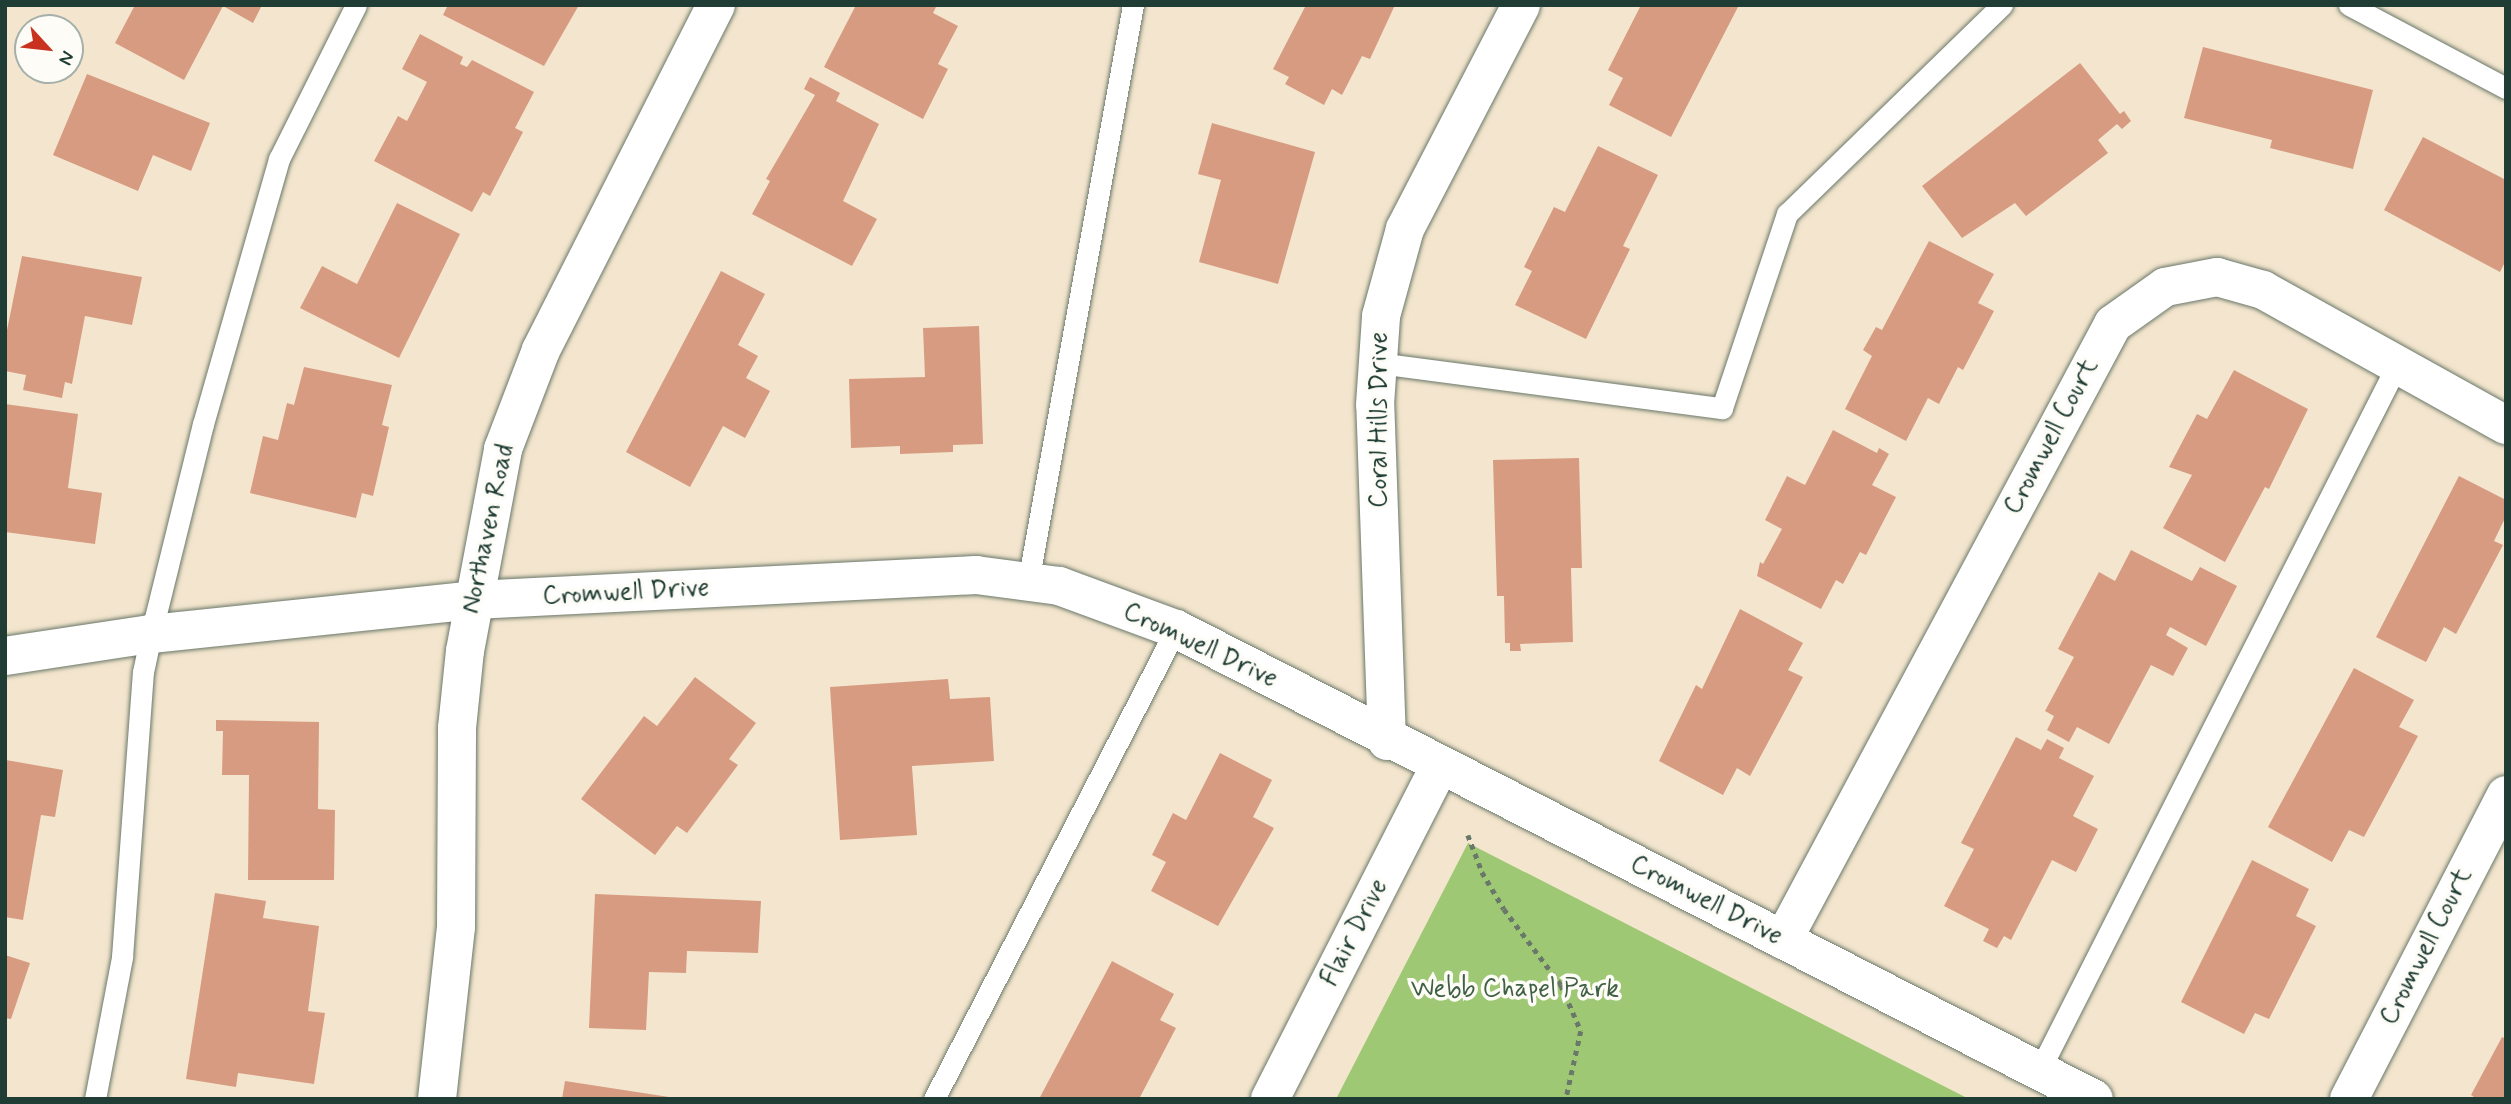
<!DOCTYPE html>
<html>
<head>
<meta charset="utf-8">
<style>
  body { margin:0 }
  #map { position:relative; width:2511px; height:1104px; overflow:hidden; background:#f4e6ce; font-family:Mynerve,sans-serif }
  div>[style] { position:absolute }
  .green>* { inset:0; background:#9ec874 }
  .building>* { inset:0; background:#d79b81 }
  .path>* { height:4.5px; margin-top:-2.25px; transform-origin:0; background:repeating-linear-gradient(90deg,#6a786a 0 5px,transparent 0 10px) }
  .roads { filter:drop-shadow(0 0 2px #6a786a) drop-shadow(0 0 2px #6a786a) }
  .service>* { height:21px; margin:-10.5px; padding:0 10.5px; transform-origin:10.5px; border-radius:10.5px; background:#fff }
  .minor>* { height:38px; margin:-19px; padding:0 19px; transform-origin:19px; border-radius:19px; background:#fff }
  .tertiary>* { height:38px; margin:-19px; padding:0 19px; transform-origin:19px; border-radius:19px; background:#fff }
  span { translate:-50% -50%; white-space:nowrap; text-align:center; line-height:1.15; -webkit-text-stroke:7px #fdfcf7; paint-order:stroke }
  .street-label { font-size:26px; color:#1f3d34 }
  .park-label { font-size:26px; color:#3f6044 }
  .frame { position:absolute; inset:0; border:7px solid #1f3d34; pointer-events:none }
  .north { position:absolute; left:14px; top:14px; width:70px; height:70px; box-sizing:border-box; background:#fdfcf7; border:2px solid #a4b0a9; border-radius:50%; rotate:117deg; font-size:19px; font-weight:700; line-height:28px; text-align:center; color:#1f3d34 }
  .north::after { content:''; display:block; margin:auto; width:24px; height:32px; background:#c8321e; clip-path:polygon(50% 0,100% 100%,50% 72%,0 100%) }
</style>
</head>
<body>
<div id="map">
  <div class="green">
    <div style="clip-path:polygon(1468px 843px,1969px 1099px,1336px 1099px)"></div>
  </div>
  <div class="building">
    <div style="clip-path:polygon(135px 5px,262px 5px,253px 23px,223px 6px,184px 80px,115px 43px)"></div>
    <div style="clip-path:polygon(448px 5px,579px 5px,544px 66px,443px 15px)"></div>
    <div style="clip-path:polygon(856px 5px,937px 5px,933px 13px,958px 26px,938px 64px,948px 69px,923px 119px,824px 67px)"></div>
    <div style="clip-path:polygon(1306px 5px,1395px 5px,1370px 59px,1362px 56px,1342px 95px,1332px 89px,1324px 105px,1285px 84px,1289px 77px,1273px 69px)"></div>
    <div style="clip-path:polygon(1641px 5px,1739px 5px,1671px 137px,1609px 105px,1623px 78px,1608px 70px)"></div>
    <div style="clip-path:polygon(420px 34px,463px 57px,460px 64px,467px 67px,472px 60px,534px 92px,515px 128px,523px 132px,490px 196px,483px 192px,472px 212px,374px 161px,398px 116px,407px 121px,427px 82px,402px 69px)"></div>
    <div style="clip-path:polygon(2203px 47px,2373px 90px,2353px 169px,2270px 148px,2272px 140px,2184px 118px)"></div>
    <div style="clip-path:polygon(2080px 63px,2120px 114px,2124px 111px,2131px 121px,2122px 129px,2117px 124px,2098px 140px,2108px 153px,2026px 216px,2015px 203px,1962px 238px,1922px 186px)"></div>
    <div style="clip-path:polygon(87px 74px,210px 123px,191px 171px,153px 155px,138px 191px,53px 155px)"></div>
    <div style="clip-path:polygon(810px 77px,840px 93px,836px 101px,879px 124px,843px 201px,877px 219px,852px 266px,752px 214px,770px 181px,766px 179px,815px 95px,804px 89px)"></div>
    <div style="clip-path:polygon(1212px 123px,1315px 152px,1278px 284px,1199px 262px,1221px 180px,1198px 174px)"></div>
    <div style="clip-path:polygon(2423px 137px,2506px 180px,2506px 260px,2500px 272px,2384px 210px)"></div>
    <div style="clip-path:polygon(1598px 146px,1658px 175px,1623px 246px,1630px 249px,1586px 339px,1515px 305px,1532px 271px,1524px 267px,1554px 207px,1565px 212px)"></div>
    <div style="clip-path:polygon(397px 203px,460px 234px,399px 358px,300px 308px,322px 266px,357px 284px)"></div>
    <div style="clip-path:polygon(1929px 241px,1994px 274px,1978px 303px,1994px 311px,1963px 370px,1958px 367px,1939px 404px,1928px 398px,1906px 441px,1845px 409px,1872px 356px,1863px 350px,1876px 327px,1882px 330px)"></div>
    <div style="clip-path:polygon(22px 256px,142px 277px,132px 325px,85px 316px,72px 384px,65px 382px,62px 398px,23px 390px,26px 375px,5px 371px,5px 340px)"></div>
    <div style="clip-path:polygon(721px 271px,765px 294px,738px 345px,758px 356px,746px 378px,770px 391px,745px 438px,723px 426px,690px 487px,626px 452px)"></div>
    <div style="clip-path:polygon(979px 326px,983px 444px,953px 445px,953px 452px,900px 454px,900px 446px,851px 448px,849px 379px,925px 377px,923px 328px)"></div>
    <div style="clip-path:polygon(304px 367px,392px 385px,382px 425px,389px 427px,373px 496px,362px 493px,356px 518px,250px 493px,263px 436px,278px 440px,287px 403px,294px 405px)"></div>
    <div style="clip-path:polygon(2234px 370px,2308px 409px,2269px 489px,2265px 487px,2225px 562px,2163px 528px,2192px 475px,2169px 467px,2197px 414px,2207px 419px)"></div>
    <div style="clip-path:polygon(5px 404px,78px 414px,68px 488px,102px 493px,95px 544px,5px 532px)"></div>
    <div style="clip-path:polygon(1833px 430px,1877px 453px,1879px 448px,1889px 454px,1872px 485px,1896px 497px,1866px 555px,1860px 552px,1843px 584px,1836px 580px,1821px 609px,1757px 576px,1760px 562px,1763px 564px,1782px 529px,1765px 520px,1787px 476px,1805px 485px)"></div>
    <div style="clip-path:polygon(1579px 458px,1582px 568px,1571px 568px,1573px 642px,1520px 644px,1521px 651px,1510px 651px,1510px 643px,1505px 643px,1504px 596px,1497px 596px,1493px 460px)"></div>
    <div style="clip-path:polygon(2459px 476px,2506px 500px,2506px 516px,2494px 541px,2503px 545px,2456px 634px,2444px 627px,2426px 662px,2376px 637px)"></div>
    <div style="clip-path:polygon(2131px 550px,2192px 581px,2200px 567px,2237px 586px,2206px 646px,2170px 627px,2166px 635px,2188px 648px,2173px 676px,2151px 665px,2109px 744px,2077px 727px,2069px 742px,2047px 730px,2054px 716px,2045px 711px,2074px 657px,2058px 649px,2099px 572px,2115px 581px)"></div>
    <div style="clip-path:polygon(1740px 609px,1803px 643px,1788px 670px,1803px 677px,1750px 776px,1737px 768px,1723px 795px,1659px 761px,1696px 685px,1702px 689px)"></div>
    <div style="clip-path:polygon(2354px 668px,2414px 700px,2399px 727px,2418px 736px,2364px 837px,2349px 830px,2332px 862px,2268px 827px)"></div>
    <div style="clip-path:polygon(695px 677px,756px 723px,729px 759px,738px 765px,687px 833px,677px 826px,655px 855px,581px 799px,644px 716px,657px 726px)"></div>
    <div style="clip-path:polygon(948px 679px,950px 699px,990px 697px,994px 761px,912px 766px,917px 835px,840px 840px,830px 687px)"></div>
    <div style="clip-path:polygon(216px 720px,319px 722px,318px 809px,335px 810px,334px 880px,248px 880px,249px 775px,222px 775px,223px 731px,216px 731px)"></div>
    <div style="clip-path:polygon(2016px 737px,2041px 750px,2047px 739px,2064px 748px,2059px 758px,2094px 776px,2073px 816px,2098px 829px,2076px 872px,2052px 860px,2011px 940px,2004px 936px,1997px 948px,1983px 941px,1989px 929px,1944px 906px,1974px 849px,1961px 843px)"></div>
    <div style="clip-path:polygon(1220px 753px,1272px 780px,1253px 817px,1274px 828px,1218px 926px,1151px 891px,1166px 862px,1152px 855px,1173px 813px,1186px 820px)"></div>
    <div style="clip-path:polygon(6px 760px,63px 770px,55px 817px,41px 815px,23px 920px,5px 917px)"></div>
    <div style="clip-path:polygon(2252px 860px,2309px 889px,2296px 916px,2316px 926px,2269px 1019px,2255px 1013px,2244px 1034px,2181px 1002px)"></div>
    <div style="clip-path:polygon(215px 893px,266px 901px,263px 918px,319px 926px,308px 1011px,325px 1013px,314px 1084px,238px 1073px,236px 1087px,186px 1079px)"></div>
    <div style="clip-path:polygon(595px 894px,761px 901px,758px 953px,687px 951px,686px 973px,649px 972px,646px 1030px,589px 1028px)"></div>
    <div style="clip-path:polygon(5px 955px,30px 963px,11px 1019px,5px 1018px)"></div>
    <div style="clip-path:polygon(1112px 961px,1174px 994px,1160px 1020px,1176px 1028px,1139px 1099px,1039px 1099px)"></div>
    <div style="clip-path:polygon(2502px 1037px,2506px 1039px,2506px 1099px,2477px 1099px,2471px 1095px)"></div>
    <div style="clip-path:polygon(565px 1081px,669px 1097px,669px 1099px,562px 1099px)"></div>
  </div>
  <div class="path">
    <div style="left:1468px;top:835px;width:40px;rotate:69deg"></div>
    <div style="left:1482px;top:872px;width:43px;rotate:59.3deg"></div>
    <div style="left:1504px;top:909px;width:95px;rotate:53.1deg"></div>
    <div style="left:1561px;top:985px;width:50px;rotate:66.5deg"></div>
    <div style="left:1581px;top:1031px;width:70px;rotate:102.4deg"></div>
  </div>
  <div class="roads">
    <div class="service">
      <div style="left:2349px;top:5px;width:178px;rotate:27.9deg"></div>
      <div style="left:1378px;top:363px;width:347px;rotate:7.5deg"></div>
      <div style="left:1722px;top:408px;width:205px;rotate:-71.5deg"></div>
      <div style="left:1787px;top:214px;width:300px;rotate:-44.2deg"></div>
      <div style="left:1028px;top:582px;width:586px;rotate:-79.69deg"></div>
      <div style="left:2039px;top:1071px;width:792px;rotate:-63.11deg"></div>
      <div style="left:95px;top:1099px;width:145px;rotate:-79.2deg"></div>
      <div style="left:122px;top:957px;width:286px;rotate:-85.8deg"></div>
      <div style="left:143px;top:672px;width:39px;rotate:-78deg"></div>
      <div style="left:151px;top:634px;width:216px;rotate:-76.1deg"></div>
      <div style="left:203px;top:424px;width:276px;rotate:-74deg"></div>
      <div style="left:279px;top:159px;width:172px;rotate:-63.4deg"></div>
      <div style="left:934px;top:1099px;width:529px;rotate:-62.76deg"></div>
    </div>
    <div class="minor">
      <div style="left:1387px;top:741px;width:336px;rotate:-92deg"></div>
      <div style="left:1375px;top:405px;width:89px;rotate:-86.1deg"></div>
      <div style="left:1381px;top:316px;width:90px;rotate:-74.6deg"></div>
      <div style="left:1405px;top:229px;width:252px;rotate:-62.6deg"></div>
      <div style="left:1783px;top:940px;width:699px;rotate:-61.82deg"></div>
      <div style="left:2113px;top:324px;width:64px;rotate:-35.4deg"></div>
      <div style="left:2165px;top:287px;width:53px;rotate:-10.9deg"></div>
      <div style="left:2217px;top:277px;width:48px;rotate:15.8deg"></div>
      <div style="left:2263px;top:290px;width:278px;rotate:29.1deg"></div>
      <div style="left:1270px;top:1099px;width:373px;rotate:-63deg"></div>
      <div style="left:2349px;top:1099px;width:342px;rotate:-62.7deg"></div>
    </div>
    <div class="tertiary">
      <div style="left:5px;top:656px;width:148px;rotate:-8.6deg"></div>
      <div style="left:151px;top:634px;width:325px;rotate:-6deg"></div>
      <div style="left:474px;top:600px;width:503px;rotate:-2.85deg"></div>
      <div style="left:976px;top:575px;width:84px;rotate:7.5deg"></div>
      <div style="left:1059px;top:586px;width:125px;rotate:20.2deg"></div>
      <div style="left:1176px;top:629px;width:1031px;rotate:27.11deg"></div>
      <div style="left:437px;top:1099px;width:173px;rotate:-83.7deg"></div>
      <div style="left:456px;top:927px;width:199px;rotate:-89.7deg"></div>
      <div style="left:457px;top:728px;width:77px;rotate:-84.1deg"></div>
      <div style="left:465px;top:651px;width:206px;rotate:-79.3deg"></div>
      <div style="left:503px;top:449px;width:106px;rotate:-69deg"></div>
      <div style="left:541px;top:350px;width:387px;rotate:-63.1deg"></div>
    </div>
  </div>
  <div class="street-label">
    <span style="left:1380px;top:420px;rotate:-90deg">Coral Hills Drive</span>
    <span style="left:2052px;top:437px;rotate:-62deg">Cromwell Court</span>
    <span style="left:489px;top:529px;rotate:-78deg">Northaven Road</span>
    <span style="left:626px;top:593px;rotate:-3deg">Cromwell Drive</span>
    <span style="left:1200px;top:646px;rotate:25deg">Cromwell Drive</span>
    <span style="left:1706px;top:901px;rotate:27deg">Cromwell Drive</span>
    <span style="left:1355px;top:933px;rotate:-63deg">Flair Drive</span>
    <span style="left:2427px;top:947px;rotate:-63deg">Cromwell Court</span>
  </div>
  <div class="park-label">
    <span style="left:1515px;top:990px">Webb Chapel Park</span>
  </div>
  <div class="frame"></div>
  <div class="north">N</div>
</div>
</body>
</html>
